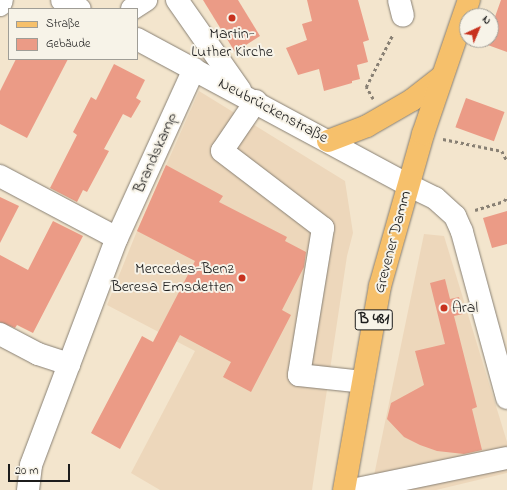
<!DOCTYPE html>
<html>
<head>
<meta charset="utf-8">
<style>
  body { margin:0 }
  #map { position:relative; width:507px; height:490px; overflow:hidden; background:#f3e5cd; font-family:"Indie Flower",sans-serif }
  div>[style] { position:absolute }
  .built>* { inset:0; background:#edd7bb }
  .building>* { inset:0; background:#eb9b86; transform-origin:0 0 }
  .path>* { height:2.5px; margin-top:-1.25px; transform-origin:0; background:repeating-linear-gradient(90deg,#888074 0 3px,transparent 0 6px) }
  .roads { filter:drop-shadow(0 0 1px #888074) drop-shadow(0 0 1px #888074) }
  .minor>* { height:22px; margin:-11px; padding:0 11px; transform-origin:11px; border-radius:11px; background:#fff }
  .major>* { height:22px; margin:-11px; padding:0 11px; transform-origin:11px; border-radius:11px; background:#f6c06b }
  .dots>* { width:11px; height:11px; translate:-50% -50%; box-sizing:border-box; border:2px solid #f7f3e8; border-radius:50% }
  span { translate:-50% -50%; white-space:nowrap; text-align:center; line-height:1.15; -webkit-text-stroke:4px #f7f3e8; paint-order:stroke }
  .shield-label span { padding:1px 3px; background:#f7f3e8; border:1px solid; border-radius:3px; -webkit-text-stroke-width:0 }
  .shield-label { font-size:15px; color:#1c1c1c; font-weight:700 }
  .poi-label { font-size:16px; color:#1c1c1c }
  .right { translate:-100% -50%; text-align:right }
  .left { translate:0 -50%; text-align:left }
  .street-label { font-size:16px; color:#1c1c1c }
  .legend { position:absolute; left:8px; top:8px; width:130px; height:52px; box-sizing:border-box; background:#f7f3e8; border:1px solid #9f9d96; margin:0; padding:5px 7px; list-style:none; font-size:12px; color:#1c1c1c }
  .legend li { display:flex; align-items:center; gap:8px; height:20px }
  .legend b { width:20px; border:1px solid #9f9d96 }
  .north { position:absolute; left:459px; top:8px; width:40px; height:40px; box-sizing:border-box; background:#f7f3e8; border:1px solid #9f9d96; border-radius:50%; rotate:44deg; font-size:11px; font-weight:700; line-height:16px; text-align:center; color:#1c1c1c }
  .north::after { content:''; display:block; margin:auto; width:14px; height:18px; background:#c8321e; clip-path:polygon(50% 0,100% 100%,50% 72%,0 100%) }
  .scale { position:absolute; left:8px; top:464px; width:62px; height:18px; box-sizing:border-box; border:2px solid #1c1c1c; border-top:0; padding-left:5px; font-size:12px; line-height:14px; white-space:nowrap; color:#1c1c1c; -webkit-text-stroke:3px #f7f3e8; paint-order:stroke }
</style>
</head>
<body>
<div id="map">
  <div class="built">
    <div style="clip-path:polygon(199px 91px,345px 181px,353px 233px,347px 256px,312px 490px,160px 490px,131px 473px,195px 351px,107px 305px,137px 231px)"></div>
    <div style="clip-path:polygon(424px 234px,444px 236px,507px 442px,507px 473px,436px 490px,371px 490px)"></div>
  </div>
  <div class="building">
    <div style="clip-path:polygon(203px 0,238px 0,260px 36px,235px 52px)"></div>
    <div style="clip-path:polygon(307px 0,358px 0,369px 40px,363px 42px,368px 62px,357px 65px,360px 79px,352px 81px,352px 83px,324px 91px,319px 69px,298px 75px,286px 48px,307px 40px,302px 24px,312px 21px)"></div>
    <div style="clip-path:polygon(501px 0,507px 0,507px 52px,485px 44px,487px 40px,491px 40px,491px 28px)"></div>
    <div style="clip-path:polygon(16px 59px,68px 59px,27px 138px,0 124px,0 91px)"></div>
    <div style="clip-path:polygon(114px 64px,145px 80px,136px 98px,141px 101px,131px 118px,123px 114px,104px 149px,109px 151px,87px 192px,83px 190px,77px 202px,50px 188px,77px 135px,73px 132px,91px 97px,96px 100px)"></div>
    <div style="left:466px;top:98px;width:41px;height:31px;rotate:20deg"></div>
    <div style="clip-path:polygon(166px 165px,223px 196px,219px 202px,287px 237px,285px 241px,306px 252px,304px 267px,282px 310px,291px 315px,251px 392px,223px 377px,231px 362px,180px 335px,120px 449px,91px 433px,142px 336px,153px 342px,195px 261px,137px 231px)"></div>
    <div style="clip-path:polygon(0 197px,19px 206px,0 243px)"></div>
    <div style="clip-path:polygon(507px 211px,507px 244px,492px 248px,483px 218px)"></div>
    <div style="clip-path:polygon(53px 221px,83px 236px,33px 333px,17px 325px,15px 328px,0 322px,0 255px,28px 270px)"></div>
    <div style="clip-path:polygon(445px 279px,450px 299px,459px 297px,463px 314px,454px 316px,477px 407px,472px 409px,482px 450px,464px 454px,437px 451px,420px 445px,404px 437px,387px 419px,391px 403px,424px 385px,415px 351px,445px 344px,430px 283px)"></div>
  </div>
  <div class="path">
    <div style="left:373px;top:99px;width:14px;rotate:-120deg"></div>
    <div style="left:366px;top:87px;width:59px;rotate:-63deg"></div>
    <div style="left:443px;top:139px;width:60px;rotate:11.5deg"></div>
    <div style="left:502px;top:151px;width:11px;rotate:63deg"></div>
    <div style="left:475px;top:210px;width:30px;rotate:-17deg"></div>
    <div style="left:504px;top:201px;width:5px;rotate:-53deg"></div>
  </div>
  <div class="roads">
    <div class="minor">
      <div style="left:62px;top:0;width:20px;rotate:27deg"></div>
      <div style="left:177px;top:0;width:110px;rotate:55deg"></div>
      <div style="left:399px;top:0;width:16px;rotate:76deg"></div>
      <div style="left:0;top:5px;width:5px;rotate:-68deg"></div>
      <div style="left:132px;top:9px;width:17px;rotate:-33deg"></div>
      <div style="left:137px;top:39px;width:308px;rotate:28.3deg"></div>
      <div style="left:408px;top:185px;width:30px;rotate:26deg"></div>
      <div style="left:435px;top:198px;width:27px;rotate:42deg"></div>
      <div style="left:455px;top:216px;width:17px;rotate:66deg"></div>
      <div style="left:462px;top:232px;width:172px;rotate:74.8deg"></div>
      <div style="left:256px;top:101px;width:60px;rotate:124.2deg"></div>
      <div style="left:222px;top:151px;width:127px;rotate:37.3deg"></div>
      <div style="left:323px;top:228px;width:149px;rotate:99.3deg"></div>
      <div style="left:299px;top:375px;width:64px;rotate:6.2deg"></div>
      <div style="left:0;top:176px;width:132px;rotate:27.9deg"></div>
      <div style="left:0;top:334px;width:43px;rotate:27.8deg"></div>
      <div style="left:38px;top:354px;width:33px;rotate:18deg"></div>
      <div style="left:28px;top:490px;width:25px;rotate:-83deg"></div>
      <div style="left:31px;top:465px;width:243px;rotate:-69.3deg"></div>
      <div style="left:117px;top:238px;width:186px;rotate:-65.5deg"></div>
      <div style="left:352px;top:490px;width:158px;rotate:-11.7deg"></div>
    </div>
    <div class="major">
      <div style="left:328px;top:141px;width:42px;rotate:-21deg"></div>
      <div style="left:367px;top:126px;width:52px;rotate:-30deg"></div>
      <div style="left:412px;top:100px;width:37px;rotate:-38deg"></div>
      <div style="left:344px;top:490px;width:207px;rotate:-80deg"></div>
      <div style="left:380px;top:286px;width:158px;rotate:-74.2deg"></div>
      <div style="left:423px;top:134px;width:142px;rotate:-71.1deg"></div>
    </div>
  </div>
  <div class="dots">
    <div style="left:232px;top:18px;background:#c8321e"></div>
    <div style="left:242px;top:278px;background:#c8321e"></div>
    <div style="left:444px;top:308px;background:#c8321e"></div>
  </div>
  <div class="shield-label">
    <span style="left:374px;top:320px">B 481</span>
  </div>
  <div class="poi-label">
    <span style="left:232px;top:43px">Martin-<br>Luther Kirche</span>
    <span class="right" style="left:234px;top:278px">Mercedes-Benz<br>Beresa Emsdetten</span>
    <span class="left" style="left:452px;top:308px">Aral</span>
  </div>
  <div class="street-label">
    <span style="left:273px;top:111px;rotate:28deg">Neubrückenstraße</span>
    <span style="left:156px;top:153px;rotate:-66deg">Brandskamp</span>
    <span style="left:393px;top:242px;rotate:-75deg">Grevener Damm</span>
  </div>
  <ul class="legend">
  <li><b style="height:5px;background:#f6c06b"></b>Straße</li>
  <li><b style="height:11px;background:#eb9b86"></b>Gebäude</li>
  </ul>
  <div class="north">N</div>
  <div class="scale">20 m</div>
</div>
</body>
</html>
